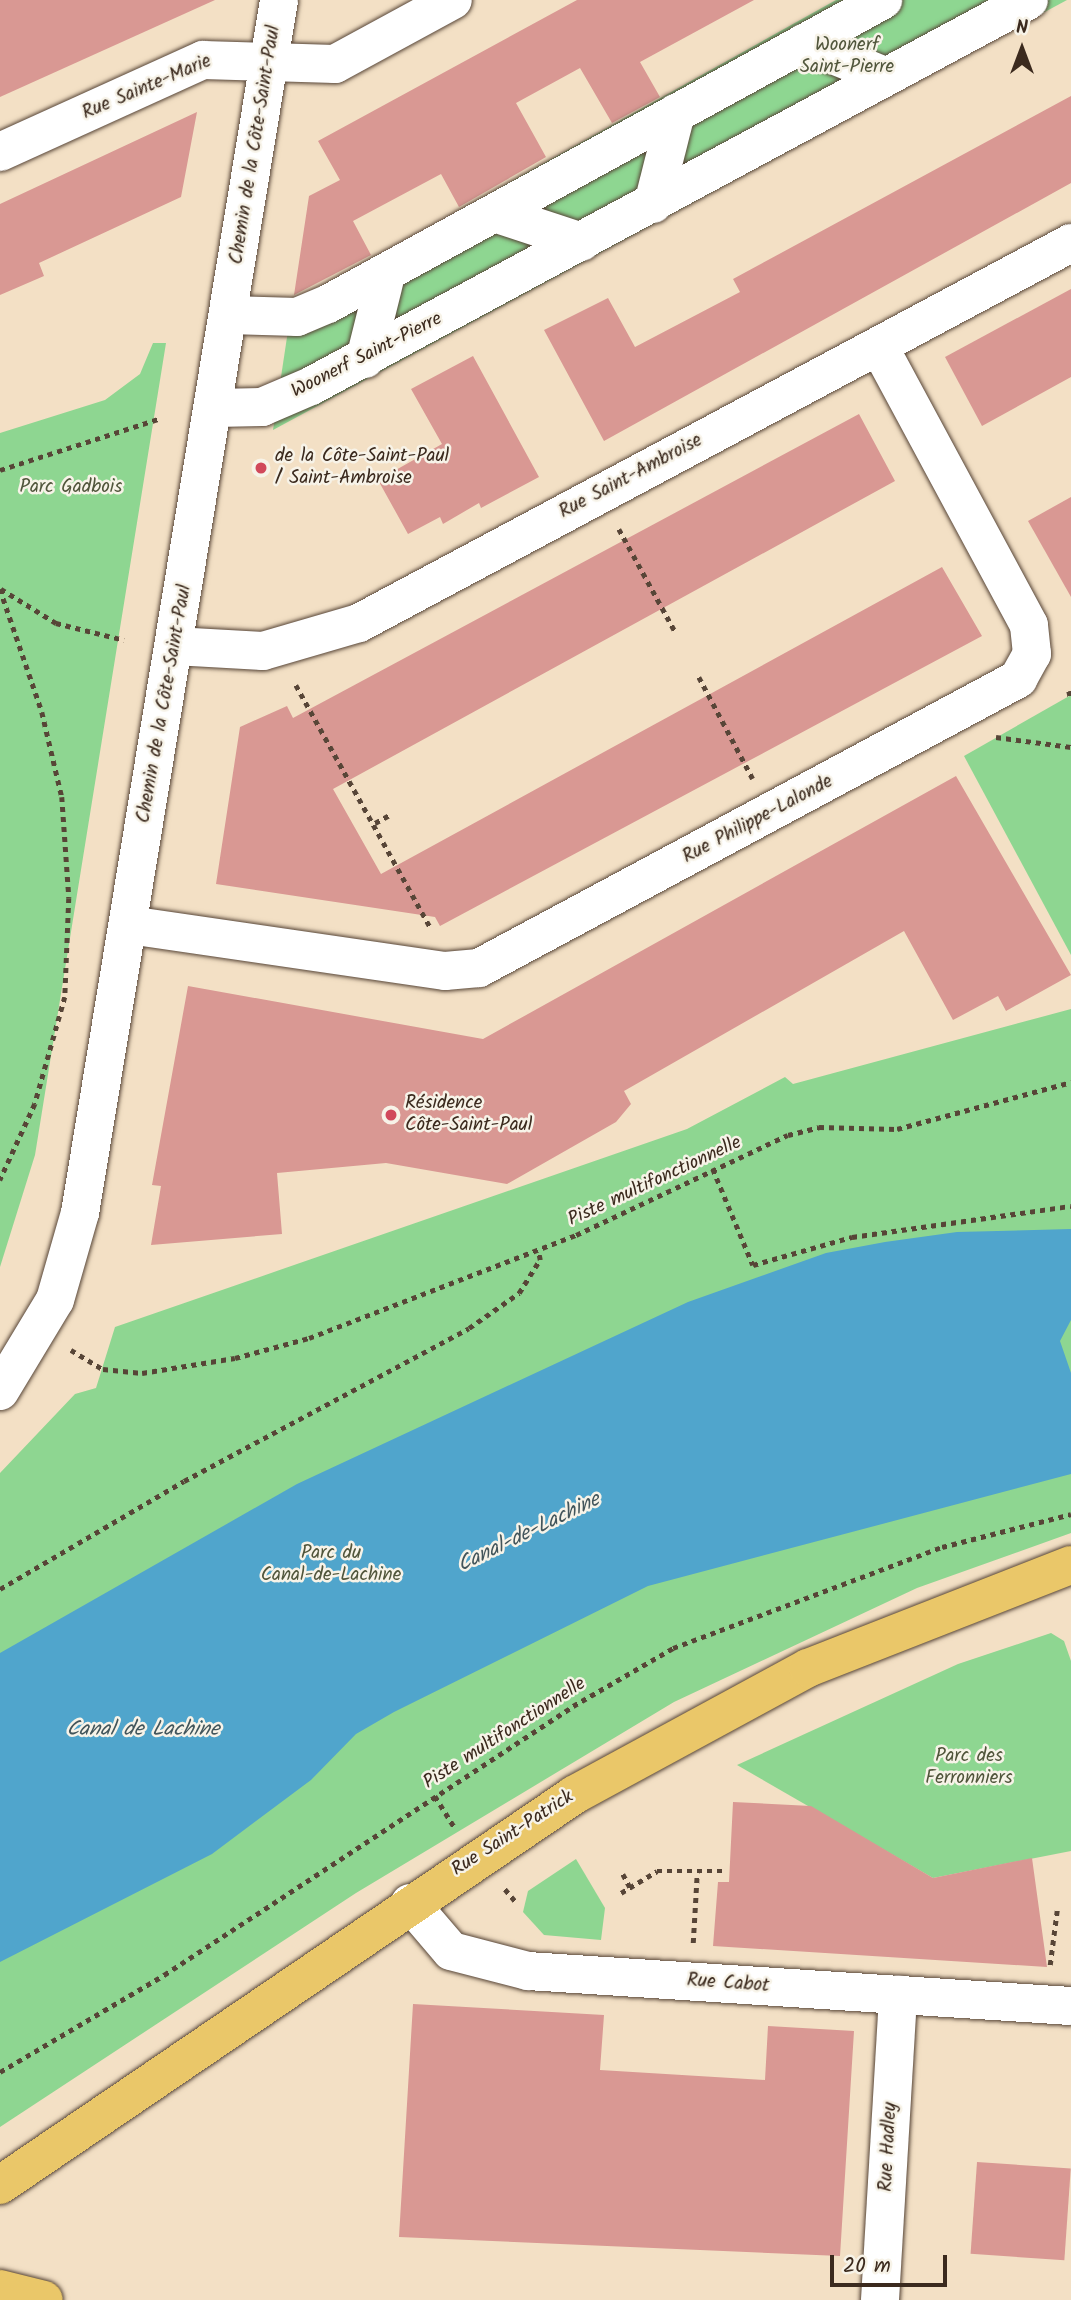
<!DOCTYPE html>
<html>
<head>
<meta charset="utf-8">
<style>
  body { margin:0 }
  #map { position:relative; width:1071px; height:2300px; overflow:hidden; background:#f3e0c5; font-family:Kalam,sans-serif }
  div>[style] { position:absolute }
  .green>* { inset:0; background:#8ed691 }
  .water>* { inset:0; background:#50a5cc }
  .building>* { inset:0; background:#d99893; transform-origin:0 0 }
  .path>* { height:4.5px; margin-top:-2.25px; transform-origin:0; background:repeating-linear-gradient(90deg,#574537 0 5px,transparent 0 10px) }
  .roads { filter:drop-shadow(0 0 2px #574537) drop-shadow(0 0 2px #574537) }
  .minor>* { height:38px; margin:-19px; padding:0 19px; transform-origin:19px; border-radius:19px; background:#fff }
  .major>* { height:38px; margin:-19px; padding:0 19px; transform-origin:19px; border-radius:19px; background:#eac769 }
  .highway>* { height:38px; margin:-19px; padding:0 19px; transform-origin:19px; border-radius:19px; background:#eac769 }
  .dots>* { width:19px; height:19px; translate:-50% -50%; box-sizing:border-box; border:4px solid #f7f3e8; border-radius:50% }
  span { translate:-50% -50%; white-space:nowrap; text-align:center; line-height:1.15; -webkit-text-stroke:5px #f7f3e8; paint-order:stroke }
  .park-label { font-size:19px; color:#50553b }
  .street-label { font-size:19px; color:#3b2a1e }
  .poi-label { font-size:19px; color:#3b2a1e }
  .left { translate:0 -50%; text-align:left }
  .water-label { font-size:21px; color:#42555b; font-style:italic }
  .north { position:absolute; left:987px; top:14px; width:70px; height:70px; -webkit-text-stroke:5px #f7f3e8; paint-order:stroke; rotate:0deg; font-size:19px; font-weight:700; line-height:28px; text-align:center; color:#3b2a1e }
  .north::after { content:''; display:block; margin:auto; width:24px; height:32px; background:#3b2a1e; clip-path:polygon(50% 0,100% 100%,50% 72%,0 100%) }
  .scale { position:absolute; left:830px; top:2255px; width:117px; height:32px; box-sizing:border-box; border:4px solid #3b2a1e; border-top:0; padding-left:9px; font-size:21px; line-height:24px; white-space:nowrap; color:#3b2a1e; -webkit-text-stroke:5px #f7f3e8; paint-order:stroke }
</style>
</head>
<body>
<div id="map">
  <div class="green">
    <div style="clip-path:polygon(836px 0,1067px 0,273px 430px,292px 304px)"></div>
    <div style="clip-path:polygon(153px 343px,166px 343px,35px 1155px,0 1267px,0 433px,105px 400px,140px 374px)"></div>
    <div style="clip-path:polygon(1071px 695px,1071px 955px,964px 756px)"></div>
    <div style="clip-path:polygon(1071px 1009px,1071px 1533px,917px 1588px,674px 1702px,356px 1893px,0 2127px,0 1473px,75px 1394px,96px 1388px,115px 1327px,687px 1129px,785px 1077px,793px 1084px)"></div>
    <div style="clip-path:polygon(1051px 1633px,1064px 1641px,1071px 1661px,1071px 1851px,933px 1878px,737px 1765px,958px 1664px)"></div>
    <div style="clip-path:polygon(576px 1859px,605px 1908px,601px 1940px,544px 1935px,523px 1912px,528px 1891px)"></div>
  </div>
  <div class="water">
    <div style="clip-path:polygon(1071px 1229px,1071px 1320px,1060px 1341px,1071px 1373px,1071px 1474px,648px 1586px,394px 1712px,356px 1734px,311px 1780px,212px 1854px,0 1962px,0 1653px,297px 1484px,688px 1302px,826px 1253px,885px 1242px,957px 1232px)"></div>
  </div>
  <div class="building">
    <div style="clip-path:polygon(0 0,215px 0,0 97px)"></div>
    <div style="clip-path:polygon(577px 0,754px 0,640px 62px,660px 97px,612px 123px,580px 68px,516px 103px,546px 157px,459px 207px,441px 174px,353px 221px,371px 255px,294px 295px,309px 196px,340px 180px,318px 141px)"></div>
    <div style="clip-path:polygon(1071px 96px,1071px 183px,604px 441px,544px 330px,608px 298px,635px 347px,740px 292px,733px 279px)"></div>
    <div style="clip-path:polygon(197px 112px,181px 197px,39px 263px,44px 276px,0 295px,0 204px)"></div>
    <div style="clip-path:polygon(1071px 289px,1071px 377px,982px 426px,945px 357px)"></div>
    <div style="clip-path:polygon(473px 356px,539px 477px,481px 508px,479px 503px,443px 524px,440px 517px,408px 534px,378px 480px,442px 444px,411px 389px)"></div>
    <div style="clip-path:polygon(859px 414px,895px 481px,333px 789px,381px 874px,942px 567px,982px 636px,440px 926px,435px 917px,216px 884px,240px 727px,287px 706px,293px 718px)"></div>
    <div style="clip-path:polygon(1071px 497px,1071px 597px,1028px 521px)"></div>
    <div style="clip-path:polygon(956px 776px,1071px 975px,1006px 1011px,998px 996px,953px 1020px,904px 931px,624px 1091px,631px 1104px,616px 1122px,507px 1184px,386px 1163px,277px 1173px,282px 1234px,151px 1245px,161px 1186px,152px 1185px,188px 986px,483px 1039px)"></div>
    <div style="clip-path:polygon(733px 1802px,811px 1806px,933px 1878px,1032px 1858px,1047px 1967px,713px 1946px,718px 1882px,729px 1882px)"></div>
    <div style="clip-path:polygon(413px 2004px,604px 2015px,600px 2070px,765px 2080px,768px 2026px,854px 2031px,840px 2256px,399px 2237px)"></div>
    <div style="left:977px;top:2162px;width:94px;height:92px;rotate:4deg"></div>
  </div>
  <div class="path">
    <div style="left:0;top:470px;width:169px;rotate:-17.9deg"></div>
    <div style="left:619px;top:529px;width:119px;rotate:61.3deg"></div>
    <div style="left:0;top:589px;width:130px;rotate:71.1deg"></div>
    <div style="left:42px;top:712px;width:87px;rotate:76.8deg"></div>
    <div style="left:62px;top:797px;width:101px;rotate:86deg"></div>
    <div style="left:69px;top:898px;width:99px;rotate:92.3deg"></div>
    <div style="left:65px;top:997px;width:111px;rotate:105.7deg"></div>
    <div style="left:35px;top:1104px;width:84px;rotate:114.7deg"></div>
    <div style="left:1px;top:589px;width:65px;rotate:31.7deg"></div>
    <div style="left:56px;top:623px;width:70px;rotate:14deg"></div>
    <div style="left:699px;top:677px;width:115px;rotate:62.1deg"></div>
    <div style="left:296px;top:685px;width:279px;rotate:61deg"></div>
    <div style="left:1069px;top:691px;width:9px;rotate:77deg"></div>
    <div style="left:996px;top:737px;width:76px;rotate:7.6deg"></div>
    <div style="left:375px;top:823px;width:18px;rotate:-29deg"></div>
    <div style="left:713px;top:1169px;width:104px;rotate:67.4deg"></div>
    <div style="left:753px;top:1265px;width:103px;rotate:-15.8deg"></div>
    <div style="left:852px;top:1237px;width:221px;rotate:-8.1deg"></div>
    <div style="left:71px;top:1350px;width:37px;rotate:31deg"></div>
    <div style="left:103px;top:1369px;width:39px;rotate:6deg"></div>
    <div style="left:142px;top:1373px;width:94px;rotate:-9.2deg"></div>
    <div style="left:235px;top:1358px;width:77px;rotate:-15.1deg"></div>
    <div style="left:309px;top:1338px;width:286px;rotate:-21.1deg"></div>
    <div style="left:576px;top:1235px;width:234px;rotate:-25.3deg"></div>
    <div style="left:788px;top:1135px;width:32px;rotate:-14deg"></div>
    <div style="left:819px;top:1127px;width:78px;rotate:1.5deg"></div>
    <div style="left:897px;top:1129px;width:180px;rotate:-15.1deg"></div>
    <div style="left:0;top:1589px;width:213px;rotate:-30.4deg"></div>
    <div style="left:184px;top:1481px;width:323px;rotate:-28.2deg"></div>
    <div style="left:469px;top:1328px;width:61px;rotate:-35deg"></div>
    <div style="left:519px;top:1293px;width:39px;rotate:-58deg"></div>
    <div style="left:540px;top:1260px;width:10px;rotate:-101deg"></div>
    <div style="left:435px;top:1796px;width:38px;rotate:58deg"></div>
    <div style="left:623px;top:1874px;width:15px;rotate:62deg"></div>
    <div style="left:505px;top:1889px;width:16px;rotate:50deg"></div>
    <div style="left:621px;top:1893px;width:42px;rotate:-31.4deg"></div>
    <div style="left:657px;top:1871px;width:67px"></div>
    <div style="left:693px;top:1943px;width:70px;rotate:-86.7deg"></div>
    <div style="left:1050px;top:1965px;width:55px;rotate:-82.7deg"></div>
    <div style="left:0;top:2072px;width:191px;rotate:-30.6deg"></div>
    <div style="left:164px;top:1975px;width:490px;rotate:-33.3deg"></div>
    <div style="left:573px;top:1706px;width:116px;rotate:-30.1deg"></div>
    <div style="left:673px;top:1648px;width:287px;rotate:-20.6deg"></div>
    <div style="left:942px;top:1547px;width:133px;rotate:-14.3deg"></div>
  </div>
  <div class="roads">
    <div class="minor">
      <div style="left:804px;top:43px;width:87px;rotate:22.2deg"></div>
      <div style="left:0;top:152px;width:223px;rotate:-24.4deg"></div>
      <div style="left:203px;top:60px;width:132px;rotate:1.7deg"></div>
      <div style="left:335px;top:64px;width:134px;rotate:-28.5deg"></div>
      <div style="left:653px;top:204px;width:94px;rotate:-75.8deg"></div>
      <div style="left:497px;top:214px;width:89px;rotate:18.2deg"></div>
      <div style="left:229px;top:315px;width:68px;rotate:1.7deg"></div>
      <div style="left:297px;top:317px;width:34px;rotate:-23deg"></div>
      <div style="left:328px;top:304px;width:633px;rotate:-28.71deg"></div>
      <div style="left:365px;top:359px;width:87px;rotate:-76deg"></div>
      <div style="left:215px;top:408px;width:47px;rotate:-1.2deg"></div>
      <div style="left:262px;top:407px;width:53px;rotate:-23.2deg"></div>
      <div style="left:311px;top:386px;width:815px;rotate:-28.26deg"></div>
      <div style="left:174px;top:646px;width:89px;rotate:3.2deg"></div>
      <div style="left:263px;top:651px;width:100px;rotate:-16.3deg"></div>
      <div style="left:359px;top:623px;width:807px;rotate:-28.09deg"></div>
      <div style="left:129px;top:925px;width:319px;rotate:8.3deg"></div>
      <div style="left:445px;top:971px;width:34px;rotate:-5deg"></div>
      <div style="left:479px;top:968px;width:612px;rotate:-28.2deg"></div>
      <div style="left:1018px;top:679px;width:29px;rotate:-61deg"></div>
      <div style="left:1032px;top:654px;width:29px;rotate:-96deg"></div>
      <div style="left:1029px;top:625px;width:315px;rotate:-118.3deg"></div>
      <div style="left:0;top:1391px;width:106px;rotate:-58.9deg"></div>
      <div style="left:55px;top:1300px;width:91px;rotate:-74deg"></div>
      <div style="left:80px;top:1213px;width:1229px;rotate:-80.68deg"></div>
      <div style="left:410px;top:1903px;width:63px;rotate:49.5deg"></div>
      <div style="left:451px;top:1951px;width:80px;rotate:14.6deg"></div>
      <div style="left:528px;top:1971px;width:544px;rotate:3.69deg"></div>
      <div style="left:880px;top:2300px;width:306px;rotate:-86.6deg"></div>
    </div>
    <div class="major">
      <div style="left:0;top:2185px;width:694px;rotate:-34.19deg"></div>
      <div style="left:574px;top:1795px;width:266px;rotate:-28.5deg"></div>
      <div style="left:808px;top:1668px;width:282px;rotate:-21.4deg"></div>
    </div>
    <div class="highway">
      <div style="left:0;top:2289px;width:45px;rotate:14deg"></div>
    </div>
  </div>
  <div class="dots">
    <div style="left:261px;top:468px;background:#d1495b"></div>
    <div style="left:391px;top:1115px;background:#d1495b"></div>
  </div>
  <div class="park-label">
    <span style="left:847px;top:57px">Woonerf<br>Saint-Pierre</span>
    <span style="left:71px;top:488px">Parc Gadbois</span>
    <span style="left:331px;top:1565px">Parc du<br>Canal-de-Lachine</span>
    <span style="left:969px;top:1768px">Parc des<br>Ferronniers</span>
  </div>
  <div class="street-label">
    <span style="left:147px;top:88px;rotate:-23deg">Rue Sainte-Marie</span>
    <span style="left:256px;top:145px;rotate:-81deg">Chemin de la Côte-Saint-Paul</span>
    <span style="left:367px;top:356px;rotate:-27deg">Woonerf Saint-Pierre</span>
    <span style="left:631px;top:477px;rotate:-28deg">Rue Saint-Ambroise</span>
    <span style="left:165px;top:704px;rotate:-80deg">Chemin de la Côte-Saint-Paul</span>
    <span style="left:758px;top:820px;rotate:-28deg">Rue Philippe-Lalonde</span>
    <span style="left:655px;top:1182px;rotate:-25deg">Piste multifonctionnelle</span>
    <span style="left:505px;top:1734px;rotate:-33deg">Piste multifonctionnelle</span>
    <span style="left:513px;top:1834px;rotate:-33deg">Rue Saint-Patrick</span>
    <span style="left:728px;top:1984px;rotate:4deg">Rue Cabot</span>
    <span style="left:889px;top:2147px;rotate:-87deg">Rue Hadley</span>
  </div>
  <div class="poi-label">
    <span class="left" style="left:275px;top:468px">de la Côte-Saint-Paul<br>/ Saint-Ambroise</span>
    <span class="left" style="left:405px;top:1115px">Résidence<br>Côte-Saint-Paul</span>
  </div>
  <div class="water-label">
    <span style="left:529px;top:1533px;rotate:-26deg">Canal-de-Lachine</span>
    <span style="left:143px;top:1730px">Canal de Lachine</span>
  </div>
  <div class="north">N</div>
  <div class="scale">20 m</div>
</div>
</body>
</html>
